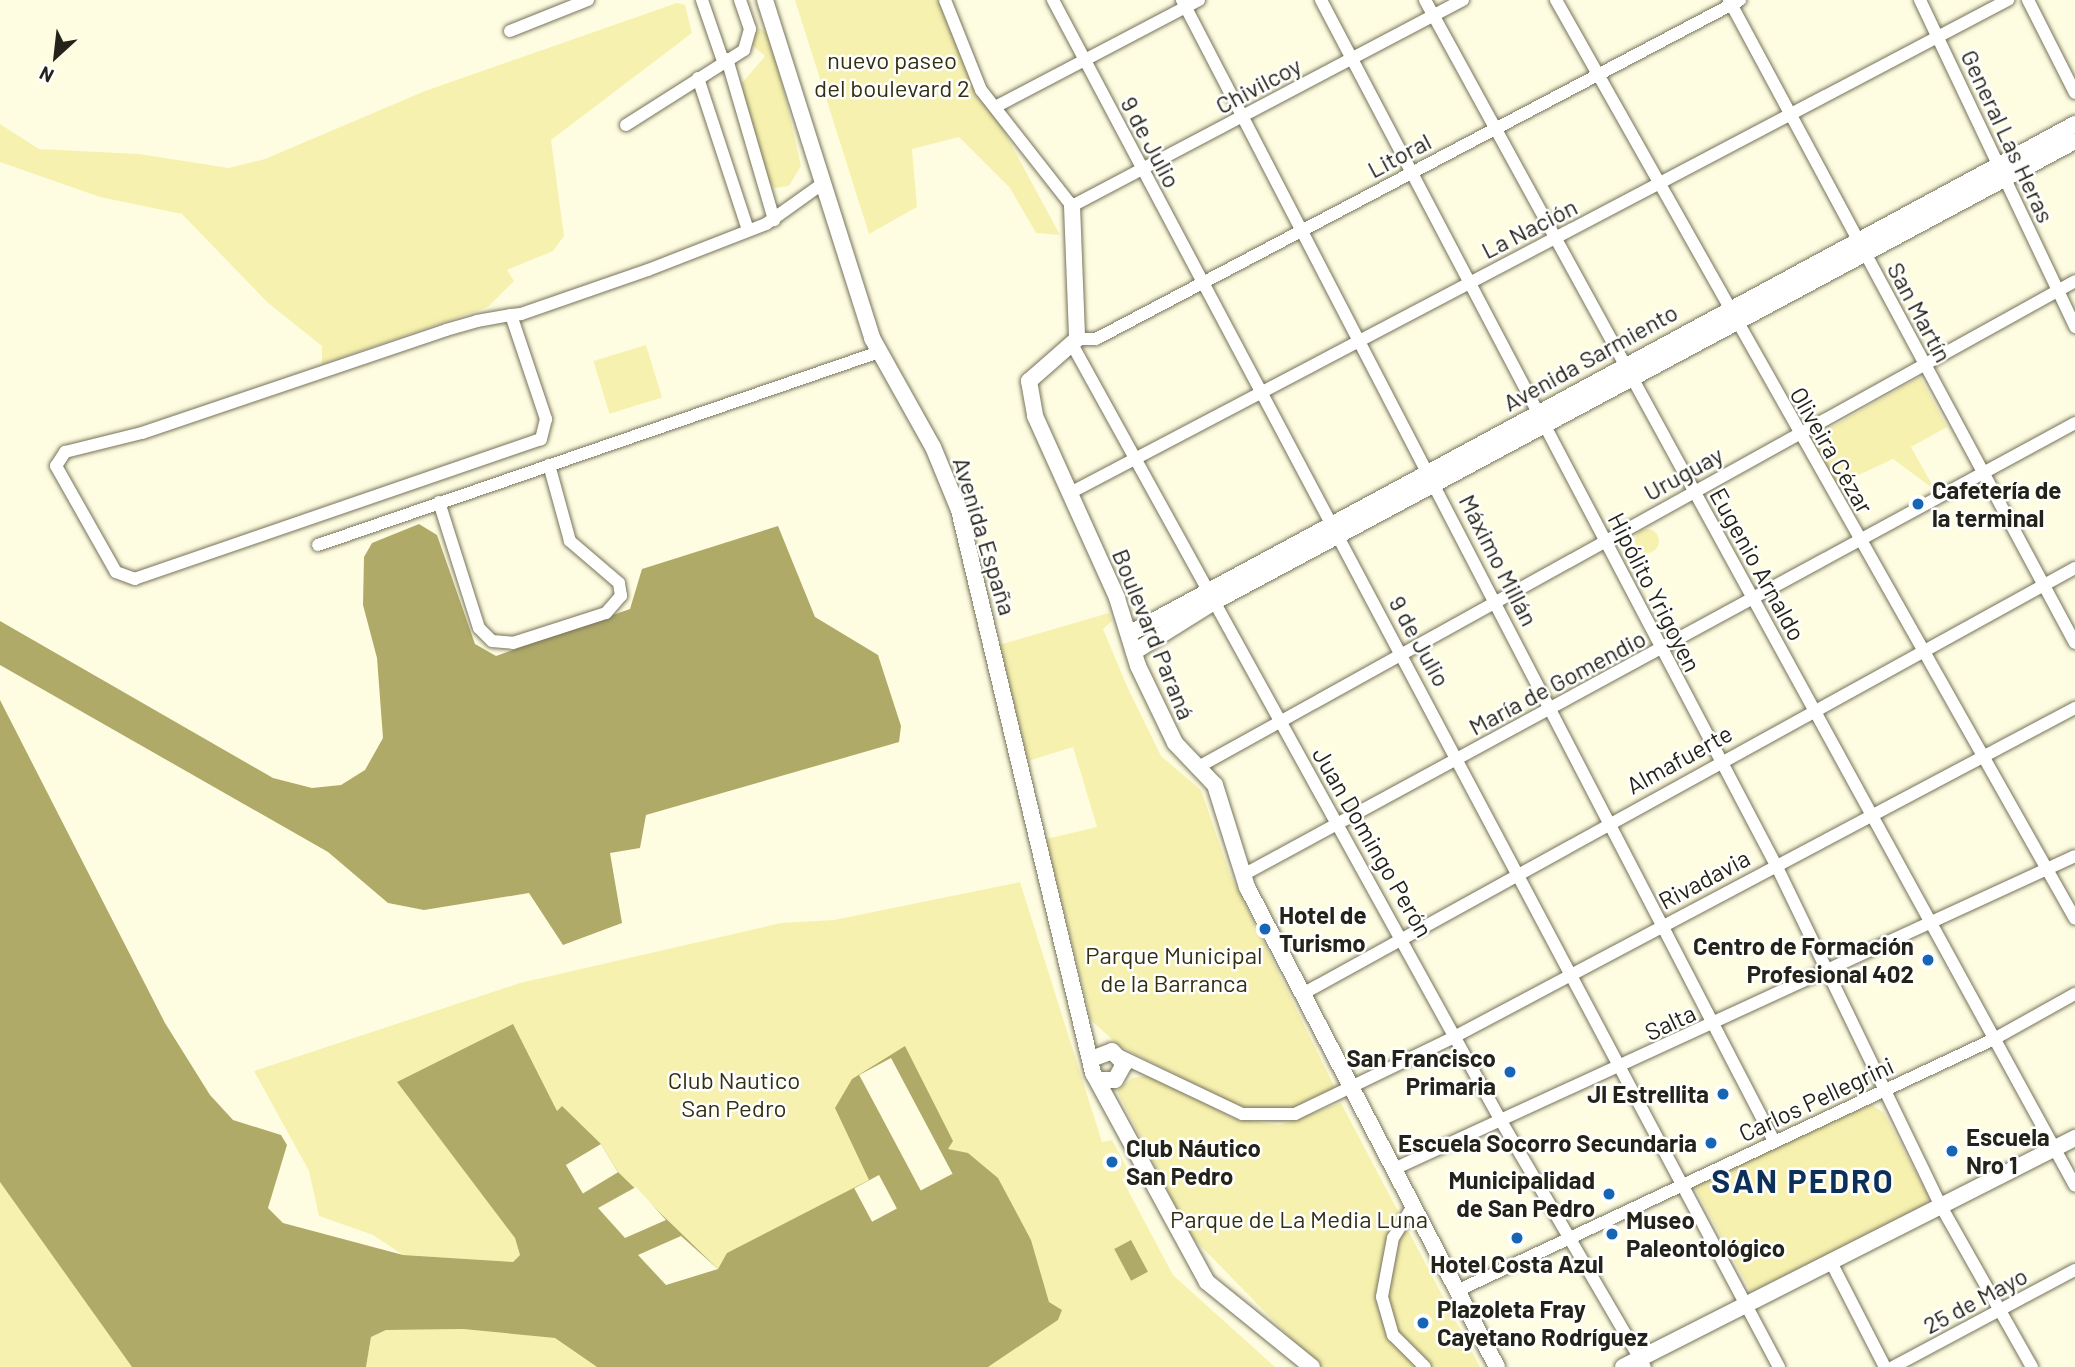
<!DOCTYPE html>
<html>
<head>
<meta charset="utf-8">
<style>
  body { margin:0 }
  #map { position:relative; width:2075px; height:1367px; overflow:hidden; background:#fffde1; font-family:Barlow,sans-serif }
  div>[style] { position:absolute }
  .green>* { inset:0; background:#f7f1b0; transform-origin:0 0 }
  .round { border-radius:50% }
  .water>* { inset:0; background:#b0aa69; transform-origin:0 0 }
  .pier>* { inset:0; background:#fffde1; transform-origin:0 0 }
  .roads { filter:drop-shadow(0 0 2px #76735b) drop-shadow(0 0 2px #76735b) }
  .street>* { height:12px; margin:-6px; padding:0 6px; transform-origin:6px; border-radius:6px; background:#fff }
  .secondary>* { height:16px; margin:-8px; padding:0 8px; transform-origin:8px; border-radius:8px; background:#fff }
  .dots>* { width:19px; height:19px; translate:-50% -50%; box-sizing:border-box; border:4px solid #fff; border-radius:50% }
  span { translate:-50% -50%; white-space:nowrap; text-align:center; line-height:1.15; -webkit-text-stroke:5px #fff; paint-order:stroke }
  .park-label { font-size:24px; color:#333012 }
  .street-label { font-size:24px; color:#242319 }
  .poi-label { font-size:24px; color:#242319; font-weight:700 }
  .left { translate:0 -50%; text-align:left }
  .right { translate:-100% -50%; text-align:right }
  .district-label { font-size:32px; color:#0c3057; font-weight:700; letter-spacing:2px }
  .north { position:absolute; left:21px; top:21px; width:70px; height:70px; -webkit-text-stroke:5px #fff; paint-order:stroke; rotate:207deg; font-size:19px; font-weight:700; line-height:28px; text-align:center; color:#242319 }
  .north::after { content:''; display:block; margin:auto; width:24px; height:32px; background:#242319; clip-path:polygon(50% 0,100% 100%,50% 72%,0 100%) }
</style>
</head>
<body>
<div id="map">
  <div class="green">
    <div style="clip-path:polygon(795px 0,938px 0,980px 101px,993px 111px,1060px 235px,1036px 233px,1010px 188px,959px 137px,912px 149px,917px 207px,869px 234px)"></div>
    <div style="clip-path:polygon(677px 3px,685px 5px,692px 33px,551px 140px,564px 236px,553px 251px,507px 270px,514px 281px,488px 307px,322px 364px,322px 346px,267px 302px,182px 214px,100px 197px,0 162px,0 124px,39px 149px,139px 154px,229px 168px,265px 159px,425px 91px)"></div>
    <div style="clip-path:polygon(760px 28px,772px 38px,801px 166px,789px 186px,775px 188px,761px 176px,737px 89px,765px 56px,753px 46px,752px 36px)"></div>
    <div style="left:646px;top:345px;width:55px;height:55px;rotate:73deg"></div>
    <div style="clip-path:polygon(1920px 377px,1947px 427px,1911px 447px,1935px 490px,1893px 459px,1835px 486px,1809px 440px)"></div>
    <div class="round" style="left:1635px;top:529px;width:24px;height:24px"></div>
    <div style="clip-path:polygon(1109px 613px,1112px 621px,1103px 629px,1126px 684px,1161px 756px,1201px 790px,1230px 874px,1335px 1088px,1295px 1107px,1260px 1112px,1229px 1102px,1118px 1045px,1091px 1020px,1046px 839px,1097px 827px,1073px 747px,1028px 761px,999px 645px)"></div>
    <div style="clip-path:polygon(1020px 882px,1102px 1142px,1112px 1140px,1130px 1174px,1122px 1179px,1173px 1275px,1275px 1367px,988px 1367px,1058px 1320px,1062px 1310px,1049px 1302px,1031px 1240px,986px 1168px,953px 1173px,721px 1291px,515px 1238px,520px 1255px,513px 1262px,403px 1255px,373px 1235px,319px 1216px,309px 1171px,254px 1071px,520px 983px,781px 923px,834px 920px)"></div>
    <div style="clip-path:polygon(1152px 1075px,1233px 1118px,1264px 1123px,1280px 1125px,1341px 1103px,1480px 1367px,1319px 1367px,1190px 1235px,1117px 1091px,1132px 1078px)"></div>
    <div style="clip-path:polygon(1871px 1104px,1884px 1113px,1929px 1197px,1924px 1208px,1751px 1292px,1693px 1184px)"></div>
    <div style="clip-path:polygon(0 1182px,26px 1215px,132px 1367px,0 1367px)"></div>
    <div style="clip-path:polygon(463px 1329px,555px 1338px,597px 1367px,366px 1367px,371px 1337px,386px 1330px)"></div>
  </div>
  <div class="water">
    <div style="clip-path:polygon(419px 524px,437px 535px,475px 644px,496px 656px,630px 609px,642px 569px,778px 526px,815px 617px,878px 655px,901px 726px,899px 742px,646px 815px,640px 848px,610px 853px,622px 923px,563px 945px,529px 893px,424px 910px,388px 903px,328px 852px,0 665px,0 621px,273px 778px,312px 788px,341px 785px,365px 770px,383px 738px,377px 658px,363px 605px,364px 557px,372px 543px)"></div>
    <div style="clip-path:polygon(0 700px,165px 1023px,210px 1095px,233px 1120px,281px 1135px,287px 1145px,268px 1208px,283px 1223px,403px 1255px,513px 1262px,520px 1255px,515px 1238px,397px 1082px,513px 1024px,557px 1111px,562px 1106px,601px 1144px,618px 1172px,718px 1269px,727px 1253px,869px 1180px,835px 1108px,852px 1079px,905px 1046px,953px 1141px,948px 1149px,968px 1153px,998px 1178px,1031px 1240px,1049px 1302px,1062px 1310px,1058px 1320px,988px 1367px,597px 1367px,555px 1338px,463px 1329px,386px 1330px,371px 1337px,366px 1367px,132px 1367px,0 1182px)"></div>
    <div style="left:1131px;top:1240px;width:36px;height:19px;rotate:62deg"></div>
  </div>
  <div class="pier">
    <div style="left:891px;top:1058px;width:131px;height:36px;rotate:62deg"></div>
    <div style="left:601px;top:1144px;width:33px;height:41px;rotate:59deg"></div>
    <div style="left:879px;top:1175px;width:38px;height:28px;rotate:62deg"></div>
    <div style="clip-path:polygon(636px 1187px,666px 1220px,625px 1238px,598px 1208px)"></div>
    <div style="clip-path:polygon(681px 1236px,718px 1269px,666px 1285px,638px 1255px)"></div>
  </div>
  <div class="roads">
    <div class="street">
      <div style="left:702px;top:0;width:65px;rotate:71deg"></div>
      <div style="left:945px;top:0;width:97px;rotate:68.2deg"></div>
      <div style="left:981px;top:90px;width:147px;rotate:51.9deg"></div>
      <div style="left:1072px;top:206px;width:442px;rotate:-27.8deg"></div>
      <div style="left:1053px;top:0;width:1548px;rotate:62.03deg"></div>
      <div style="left:1182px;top:0;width:1285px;rotate:62.58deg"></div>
      <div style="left:1321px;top:0;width:977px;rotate:62.26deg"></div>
      <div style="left:1776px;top:865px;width:381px;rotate:64.2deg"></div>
      <div style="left:1942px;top:1208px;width:183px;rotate:60.5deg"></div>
      <div style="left:1425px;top:0;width:1352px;rotate:61.27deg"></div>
      <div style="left:1556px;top:0;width:1055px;rotate:60.54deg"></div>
      <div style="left:1729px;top:0;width:730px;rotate:61.72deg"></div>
      <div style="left:1920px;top:0;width:362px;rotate:64.6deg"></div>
      <div style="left:2028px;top:0;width:104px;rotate:63.2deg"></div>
      <div style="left:510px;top:31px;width:84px;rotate:-21.7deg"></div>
      <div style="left:727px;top:59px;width:168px;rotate:73.7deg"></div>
      <div style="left:698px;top:78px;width:160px;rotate:71.8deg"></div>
      <div style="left:999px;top:105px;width:226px;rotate:-27.7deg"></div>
      <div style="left:626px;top:125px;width:140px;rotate:-32.4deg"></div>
      <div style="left:744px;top:50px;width:22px;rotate:-74deg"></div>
      <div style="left:750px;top:29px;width:31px;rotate:-109deg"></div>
      <div style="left:511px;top:315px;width:110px;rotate:71.4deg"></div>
      <div style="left:546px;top:419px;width:21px;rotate:104deg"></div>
      <div style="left:541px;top:439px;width:429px;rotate:161deg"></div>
      <div style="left:135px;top:579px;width:20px;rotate:-160deg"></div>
      <div style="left:116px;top:572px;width:122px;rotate:-119.5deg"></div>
      <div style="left:56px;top:466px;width:17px;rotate:-57deg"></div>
      <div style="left:65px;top:452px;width:79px;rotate:-13.9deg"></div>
      <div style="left:142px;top:433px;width:321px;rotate:-18.7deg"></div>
      <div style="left:446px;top:330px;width:32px;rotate:-16deg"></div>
      <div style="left:477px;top:321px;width:35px;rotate:-10deg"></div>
      <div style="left:511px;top:315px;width:10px;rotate:-6deg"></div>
      <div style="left:521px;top:314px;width:134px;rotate:-19.1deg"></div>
      <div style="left:648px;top:270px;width:127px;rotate:-21.3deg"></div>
      <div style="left:766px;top:224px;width:69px;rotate:-35.5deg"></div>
      <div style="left:1077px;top:339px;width:19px"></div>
      <div style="left:1096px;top:339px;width:728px;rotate:-27.76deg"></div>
      <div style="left:1073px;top:346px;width:885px;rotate:61.09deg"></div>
      <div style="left:1501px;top:1121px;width:285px;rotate:59.7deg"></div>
      <div style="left:1070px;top:493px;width:1060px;rotate:-27.73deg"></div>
      <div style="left:439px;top:502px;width:132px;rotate:72.4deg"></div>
      <div style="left:479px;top:628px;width:18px;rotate:45deg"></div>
      <div style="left:492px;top:641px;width:21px;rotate:5deg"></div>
      <div style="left:513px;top:643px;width:98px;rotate:-17.9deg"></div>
      <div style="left:606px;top:613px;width:23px;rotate:-49deg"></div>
      <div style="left:621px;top:596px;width:13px;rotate:-99deg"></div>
      <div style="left:619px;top:583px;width:65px;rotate:-139.4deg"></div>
      <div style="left:570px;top:541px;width:79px;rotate:-105.4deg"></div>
      <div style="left:318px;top:545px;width:593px;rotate:-18.98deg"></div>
      <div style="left:1202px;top:765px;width:998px;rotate:-29deg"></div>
      <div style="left:1243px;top:875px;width:947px;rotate:-28.51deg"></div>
      <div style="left:1306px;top:992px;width:878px;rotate:-28.87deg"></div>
      <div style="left:1120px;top:1056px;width:135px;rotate:25.4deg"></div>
      <div style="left:1242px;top:1114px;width:53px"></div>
      <div style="left:1295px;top:1114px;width:179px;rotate:-25.8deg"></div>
      <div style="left:1456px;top:1036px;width:701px;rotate:-27.92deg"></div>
      <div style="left:1394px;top:1169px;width:749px;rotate:-24.68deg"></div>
      <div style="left:1413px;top:1206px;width:38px;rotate:122deg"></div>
      <div style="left:1393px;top:1238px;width:60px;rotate:100.6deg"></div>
      <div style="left:1382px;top:1297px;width:40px;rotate:74deg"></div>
      <div style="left:1393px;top:1335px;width:45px;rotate:45deg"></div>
      <div style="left:1832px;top:1264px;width:116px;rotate:62.8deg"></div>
      <div style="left:1459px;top:1290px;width:591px;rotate:-25.13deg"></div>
      <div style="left:1994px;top:1039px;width:93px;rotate:-29.1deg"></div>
      <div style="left:1893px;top:1367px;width:206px;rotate:-28.1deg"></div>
    </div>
    <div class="secondary">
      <div style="left:765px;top:0;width:355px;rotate:72.4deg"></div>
      <div style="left:872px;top:338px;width:125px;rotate:60.8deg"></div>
      <div style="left:933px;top:447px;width:68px;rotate:67.6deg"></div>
      <div style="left:959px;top:510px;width:579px;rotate:76.61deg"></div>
      <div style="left:1093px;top:1073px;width:238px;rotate:61.4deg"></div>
      <div style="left:1207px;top:1282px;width:135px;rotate:39deg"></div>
      <div style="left:1072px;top:206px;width:133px;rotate:87.8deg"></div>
      <div style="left:1077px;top:339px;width:64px;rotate:138.8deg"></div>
      <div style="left:1029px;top:381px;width:36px;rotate:80deg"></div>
      <div style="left:1035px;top:416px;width:200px;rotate:65.7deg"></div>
      <div style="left:1117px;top:598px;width:71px;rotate:72.8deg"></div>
      <div style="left:1138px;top:666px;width:85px;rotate:64.3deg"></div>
      <div style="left:1175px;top:743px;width:58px;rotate:46.4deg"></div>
      <div style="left:1215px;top:785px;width:107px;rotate:72.6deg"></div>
      <div style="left:1247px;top:887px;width:541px;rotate:62.49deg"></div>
      <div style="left:1129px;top:634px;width:1075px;rotate:-28.33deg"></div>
      <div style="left:1134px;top:652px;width:92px;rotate:-32.1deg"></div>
      <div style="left:1212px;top:603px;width:979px;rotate:-28.16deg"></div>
      <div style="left:1094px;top:1058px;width:19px;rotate:-21deg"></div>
      <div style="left:1112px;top:1051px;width:18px;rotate:47deg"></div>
      <div style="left:1124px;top:1064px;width:18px;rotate:119deg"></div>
      <div style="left:1115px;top:1080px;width:15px;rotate:180deg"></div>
      <div style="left:1623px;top:1367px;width:507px;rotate:-26.87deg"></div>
    </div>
  </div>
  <div class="dots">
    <div style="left:1918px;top:504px;background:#1766b5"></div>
    <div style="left:1265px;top:929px;background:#1766b5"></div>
    <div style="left:1928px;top:960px;background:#1766b5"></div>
    <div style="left:1510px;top:1072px;background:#1766b5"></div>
    <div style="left:1723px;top:1094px;background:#1766b5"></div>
    <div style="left:1711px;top:1143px;background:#1766b5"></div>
    <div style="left:1952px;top:1151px;background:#1766b5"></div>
    <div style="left:1112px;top:1162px;background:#1766b5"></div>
    <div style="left:1609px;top:1194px;background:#1766b5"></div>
    <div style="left:1612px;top:1234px;background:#1766b5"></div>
    <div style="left:1517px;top:1238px;background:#1766b5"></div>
    <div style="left:1423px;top:1323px;background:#1766b5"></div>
  </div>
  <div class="park-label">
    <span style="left:892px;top:74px">nuevo paseo<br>del boulevard 2</span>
    <span style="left:1174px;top:969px">Parque Municipal<br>de la Barranca</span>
    <span style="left:734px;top:1094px">Club Nautico<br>San Pedro</span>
    <span style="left:1299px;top:1219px">Parque de La Media Luna</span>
  </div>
  <div class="street-label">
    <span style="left:1258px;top:85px;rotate:-28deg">Chivilcoy</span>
    <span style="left:2008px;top:136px;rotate:65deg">General Las Heras</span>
    <span style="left:1151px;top:142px;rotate:62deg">9 de Julio</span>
    <span style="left:1399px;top:155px;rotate:-28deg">Litoral</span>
    <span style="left:1529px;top:228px;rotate:-27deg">La Nación</span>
    <span style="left:1920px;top:312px;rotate:62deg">San Martín</span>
    <span style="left:1590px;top:357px;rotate:-29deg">Avenida Sarmiento</span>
    <span style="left:1832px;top:450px;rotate:60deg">Oliveira Cézar</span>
    <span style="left:1683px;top:473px;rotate:-29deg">Uruguay</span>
    <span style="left:985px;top:536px;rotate:73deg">Avenida España</span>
    <span style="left:1499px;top:560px;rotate:63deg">Máximo Millán</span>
    <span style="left:1758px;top:564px;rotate:61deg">Eugenio Arnaldo</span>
    <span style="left:1655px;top:592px;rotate:63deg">Hipólito Yrigoyen</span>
    <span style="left:1154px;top:634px;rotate:68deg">Boulevard Paraná</span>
    <span style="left:1420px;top:641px;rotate:61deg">9 de Julio</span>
    <span style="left:1557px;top:682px;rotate:-28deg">María de Gomendio</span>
    <span style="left:1679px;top:759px;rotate:-29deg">Almafuerte</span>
    <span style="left:1373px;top:842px;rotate:60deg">Juan Domingo Perón</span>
    <span style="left:1704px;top:879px;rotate:-28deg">Rivadavia</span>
    <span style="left:1670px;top:1022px;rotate:-25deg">Salta</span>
    <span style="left:1816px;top:1099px;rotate:-25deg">Carlos Pellegrini</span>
    <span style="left:1975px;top:1300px;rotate:-28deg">25 de Mayo</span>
  </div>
  <div class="poi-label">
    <span class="left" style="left:1932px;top:504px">Cafetería de<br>la terminal</span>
    <span class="left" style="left:1279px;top:929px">Hotel de<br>Turismo</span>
    <span class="right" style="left:1914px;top:960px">Centro de Formación<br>Profesional 402</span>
    <span class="right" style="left:1496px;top:1072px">San Francisco<br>Primaria</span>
    <span class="right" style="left:1709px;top:1094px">JI Estrellita</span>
    <span class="left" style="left:1966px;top:1151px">Escuela<br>Nro 1</span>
    <span class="right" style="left:1697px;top:1143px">Escuela Socorro Secundaria</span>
    <span class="left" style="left:1126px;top:1162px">Club Náutico<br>San Pedro</span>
    <span class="right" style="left:1595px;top:1194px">Municipalidad<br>de San Pedro</span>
    <span class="left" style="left:1626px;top:1234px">Museo<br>Paleontológico</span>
    <span style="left:1517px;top:1264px">Hotel Costa Azul</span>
    <span class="left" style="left:1437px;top:1323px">Plazoleta Fray<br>Cayetano Rodríguez</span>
  </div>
  <div class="district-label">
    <span style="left:1803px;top:1180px">SAN PEDRO</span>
  </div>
  <div class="north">N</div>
</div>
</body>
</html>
